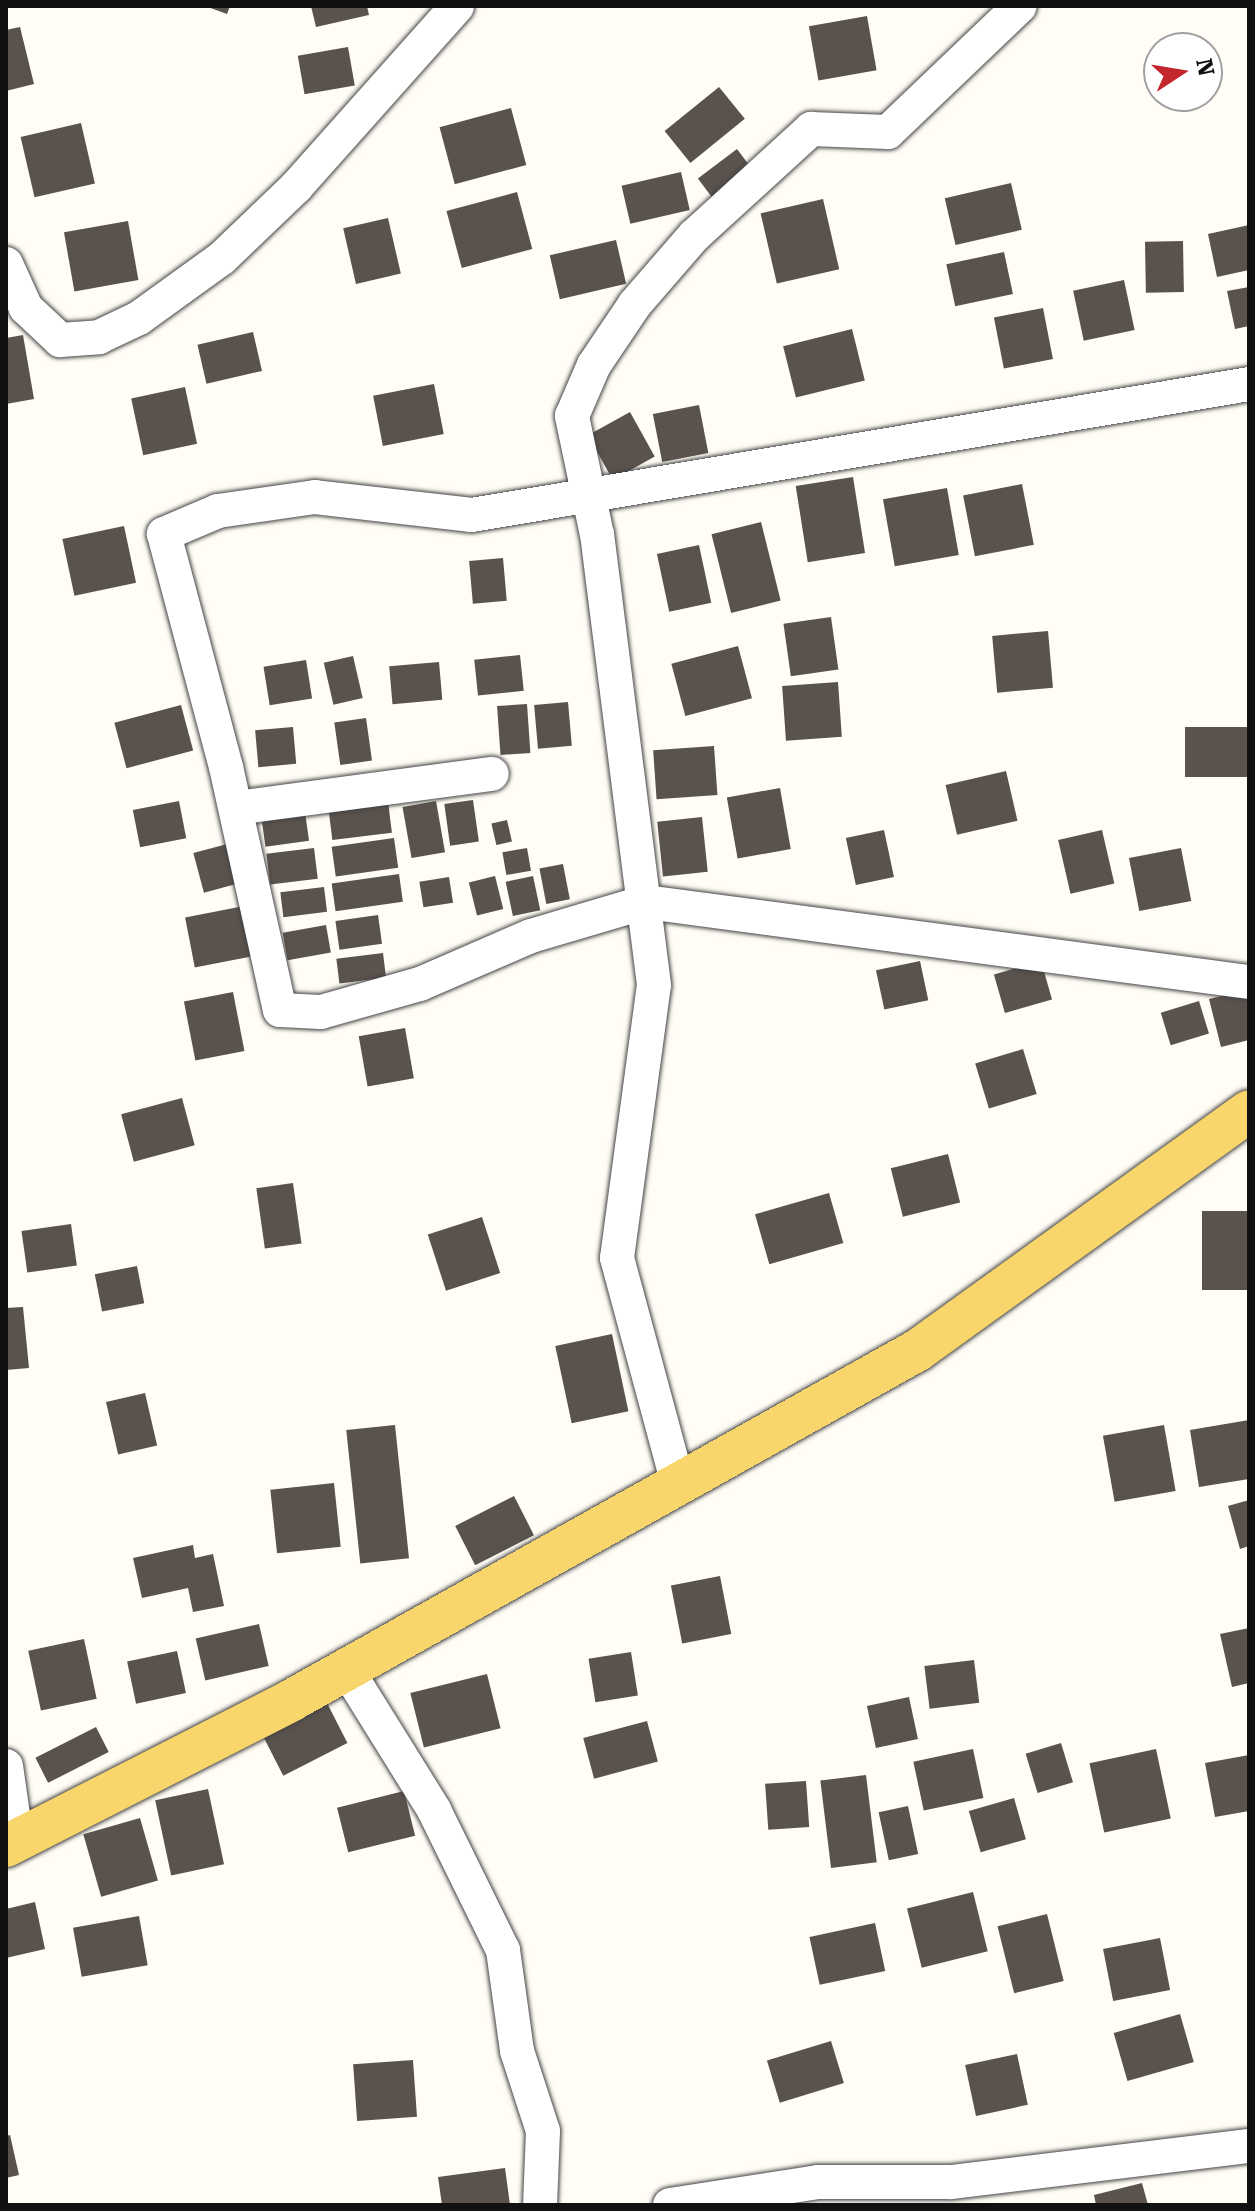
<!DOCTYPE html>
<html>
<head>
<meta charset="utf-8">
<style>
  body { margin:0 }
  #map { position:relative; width:1255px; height:2211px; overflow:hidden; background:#fffdf5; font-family:"Roboto Serif",serif }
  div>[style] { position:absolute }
  .building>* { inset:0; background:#5a524d; transform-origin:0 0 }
  .roads { filter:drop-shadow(0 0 2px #444) drop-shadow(0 0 2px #444) }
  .minor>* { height:34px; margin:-17px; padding:0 17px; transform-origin:17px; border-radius:17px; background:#fff }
  .major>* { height:42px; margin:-21px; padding:0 21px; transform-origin:21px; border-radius:21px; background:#f9d66b }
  span { translate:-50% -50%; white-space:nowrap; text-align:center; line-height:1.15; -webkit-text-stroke:8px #fff; paint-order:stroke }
  .frame { position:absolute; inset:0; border:8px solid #111; pointer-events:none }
  .north { position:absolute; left:1143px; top:32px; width:80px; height:80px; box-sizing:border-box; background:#fff; border:2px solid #a0a0a0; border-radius:50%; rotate:78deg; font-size:22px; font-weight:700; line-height:32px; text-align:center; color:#111 }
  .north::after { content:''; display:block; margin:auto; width:28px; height:36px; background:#c4262e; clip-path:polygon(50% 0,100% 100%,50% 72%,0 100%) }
</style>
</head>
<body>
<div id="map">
  <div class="building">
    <div style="clip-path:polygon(205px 6px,230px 6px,227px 14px)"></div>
    <div style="clip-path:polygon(311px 6px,367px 6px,369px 15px,316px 27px)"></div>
    <div style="left:867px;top:16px;width:55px;height:59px;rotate:80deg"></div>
    <div style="clip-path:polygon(20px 27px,34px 84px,6px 91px,6px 30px)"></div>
    <div style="left:348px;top:47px;width:39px;height:51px;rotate:80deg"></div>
    <div style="left:719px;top:87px;width:41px;height:70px;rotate:51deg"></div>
    <div style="left:511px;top:108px;width:59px;height:74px;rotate:75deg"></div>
    <div style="left:81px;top:123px;width:62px;height:62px;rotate:77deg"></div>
    <div style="left:737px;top:149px;width:25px;height:49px;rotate:53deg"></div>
    <div style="left:681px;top:172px;width:39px;height:61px;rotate:77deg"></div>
    <div style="left:1011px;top:183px;width:48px;height:68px;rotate:77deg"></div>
    <div style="left:517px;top:192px;width:59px;height:73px;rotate:75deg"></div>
    <div style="left:823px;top:199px;width:72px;height:64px;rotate:77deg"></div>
    <div style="left:388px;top:218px;width:57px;height:46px;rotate:77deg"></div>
    <div style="left:128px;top:221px;width:60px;height:65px;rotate:80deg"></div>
    <div style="clip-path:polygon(1249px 225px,1249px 270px,1217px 277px,1208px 234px)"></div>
    <div style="left:616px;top:240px;width:45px;height:68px;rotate:77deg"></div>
    <div style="left:1183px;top:241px;width:51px;height:38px;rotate:89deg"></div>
    <div style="left:1004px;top:252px;width:43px;height:59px;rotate:78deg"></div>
    <div style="left:1124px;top:280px;width:51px;height:52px;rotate:78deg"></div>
    <div style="clip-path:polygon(1249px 287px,1249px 326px,1235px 329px,1227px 291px)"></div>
    <div style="left:1043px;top:308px;width:52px;height:50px;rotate:79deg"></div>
    <div style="left:852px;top:329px;width:53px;height:71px;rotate:76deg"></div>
    <div style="left:253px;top:332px;width:40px;height:57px;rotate:77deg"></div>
    <div style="clip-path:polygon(23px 335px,34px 399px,6px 404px,6px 338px)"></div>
    <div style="left:434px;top:384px;width:51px;height:62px;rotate:79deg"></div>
    <div style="left:185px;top:387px;width:58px;height:55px;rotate:78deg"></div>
    <div style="left:699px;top:405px;width:49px;height:47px;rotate:79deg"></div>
    <div style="left:630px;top:412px;width:51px;height:48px;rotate:61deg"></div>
    <div style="left:853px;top:477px;width:77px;height:58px;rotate:81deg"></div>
    <div style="left:1022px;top:484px;width:62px;height:60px;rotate:79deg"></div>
    <div style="left:947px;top:488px;width:68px;height:65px;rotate:80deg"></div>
    <div style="left:761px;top:522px;width:81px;height:51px;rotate:76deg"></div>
    <div style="left:124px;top:526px;width:58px;height:63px;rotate:78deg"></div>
    <div style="left:699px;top:545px;width:59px;height:43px;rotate:78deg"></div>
    <div style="left:503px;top:558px;width:43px;height:34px;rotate:85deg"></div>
    <div style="left:831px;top:617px;width:53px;height:48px;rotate:82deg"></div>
    <div style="left:1048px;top:631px;width:57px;height:56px;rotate:85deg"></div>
    <div style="left:738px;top:646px;width:54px;height:69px;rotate:75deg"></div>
    <div style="left:520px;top:655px;width:36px;height:46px;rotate:84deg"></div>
    <div style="left:353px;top:656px;width:43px;height:30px;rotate:77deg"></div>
    <div style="left:306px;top:660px;width:39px;height:43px;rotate:81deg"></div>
    <div style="left:439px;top:662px;width:38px;height:50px;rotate:85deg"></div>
    <div style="left:838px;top:682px;width:55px;height:56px;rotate:86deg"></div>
    <div style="left:568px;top:702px;width:44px;height:34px;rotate:85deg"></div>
    <div style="left:527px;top:704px;width:49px;height:30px;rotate:86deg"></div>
    <div style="left:181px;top:705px;width:47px;height:69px;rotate:75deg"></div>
    <div style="left:366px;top:718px;width:43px;height:32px;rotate:82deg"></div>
    <div style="left:293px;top:727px;width:37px;height:38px;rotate:85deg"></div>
    <div style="left:1249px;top:727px;width:50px;height:64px;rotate:90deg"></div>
    <div style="left:714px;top:746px;width:49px;height:61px;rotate:86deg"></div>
    <div style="left:1006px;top:771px;width:51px;height:62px;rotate:77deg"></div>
    <div style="left:780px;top:788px;width:62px;height:54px;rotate:80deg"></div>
    <div style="left:473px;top:800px;width:42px;height:29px;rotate:82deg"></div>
    <div style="left:179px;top:801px;width:38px;height:47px;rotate:79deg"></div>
    <div style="left:388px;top:801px;width:32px;height:60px;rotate:83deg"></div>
    <div style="left:436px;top:801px;width:52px;height:34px;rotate:80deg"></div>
    <div style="left:305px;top:812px;width:29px;height:44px;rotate:82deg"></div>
    <div style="left:702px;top:817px;width:55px;height:45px;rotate:84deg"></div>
    <div style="left:507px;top:820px;width:22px;height:16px;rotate:77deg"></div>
    <div style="left:884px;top:830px;width:48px;height:39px;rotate:78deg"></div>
    <div style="left:1102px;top:830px;width:55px;height:45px;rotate:77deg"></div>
    <div style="left:394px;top:838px;width:30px;height:63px;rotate:82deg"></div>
    <div style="left:231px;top:843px;width:41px;height:39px;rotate:75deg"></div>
    <div style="left:314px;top:848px;width:31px;height:48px;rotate:83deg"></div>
    <div style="left:527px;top:848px;width:23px;height:25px;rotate:80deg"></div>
    <div style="left:1181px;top:848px;width:54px;height:53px;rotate:79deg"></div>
    <div style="left:563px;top:864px;width:36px;height:24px;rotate:79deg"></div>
    <div style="left:399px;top:874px;width:28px;height:68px;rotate:82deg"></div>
    <div style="left:495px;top:876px;width:34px;height:27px;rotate:76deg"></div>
    <div style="left:533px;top:876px;width:35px;height:28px;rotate:78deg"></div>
    <div style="left:449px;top:877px;width:26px;height:30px;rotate:81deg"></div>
    <div style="left:324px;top:887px;width:25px;height:44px;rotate:83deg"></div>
    <div style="left:244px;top:906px;width:51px;height:60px;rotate:79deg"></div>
    <div style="left:378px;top:915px;width:29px;height:43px;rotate:82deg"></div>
    <div style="left:326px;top:925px;width:28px;height:44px;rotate:80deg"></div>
    <div style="left:383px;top:953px;width:25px;height:47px;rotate:83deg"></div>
    <div style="left:920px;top:961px;width:40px;height:45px;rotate:78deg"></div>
    <div style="left:1041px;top:961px;width:40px;height:49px;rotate:74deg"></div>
    <div style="clip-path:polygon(1248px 990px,1249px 1040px,1221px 1047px,1209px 999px)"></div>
    <div style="left:233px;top:992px;width:60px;height:50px;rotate:79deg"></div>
    <div style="left:1199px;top:1001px;width:34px;height:40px;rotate:73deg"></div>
    <div style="left:405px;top:1028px;width:51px;height:47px;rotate:80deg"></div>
    <div style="left:1023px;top:1049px;width:47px;height:50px;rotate:73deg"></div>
    <div style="left:182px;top:1098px;width:49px;height:63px;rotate:75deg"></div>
    <div style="left:948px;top:1154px;width:50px;height:59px;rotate:76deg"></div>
    <div style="left:293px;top:1183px;width:61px;height:37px;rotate:82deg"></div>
    <div style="left:829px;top:1193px;width:52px;height:77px;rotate:74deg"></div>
    <div style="left:1249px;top:1211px;width:79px;height:47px;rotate:90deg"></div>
    <div style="left:482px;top:1217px;width:59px;height:57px;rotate:72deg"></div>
    <div style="left:71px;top:1224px;width:42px;height:50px;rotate:82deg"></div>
    <div style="left:137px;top:1266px;width:38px;height:43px;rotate:79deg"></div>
    <div style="clip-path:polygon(23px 1307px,29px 1368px,6px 1370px,6px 1308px)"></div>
    <div style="left:612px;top:1334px;width:79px;height:58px;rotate:78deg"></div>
    <div style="left:145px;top:1393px;width:54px;height:40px;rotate:77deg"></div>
    <div style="clip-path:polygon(1249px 1420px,1249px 1479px,1199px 1487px,1190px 1430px)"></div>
    <div style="left:395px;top:1425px;width:134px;height:49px;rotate:84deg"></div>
    <div style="left:1164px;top:1425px;width:67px;height:62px;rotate:80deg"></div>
    <div style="left:334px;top:1483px;width:64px;height:64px;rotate:84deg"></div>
    <div style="left:514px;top:1496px;width:44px;height:66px;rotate:63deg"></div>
    <div style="clip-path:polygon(1249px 1500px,1249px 1546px,1240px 1549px,1228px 1506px)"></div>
    <div style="clip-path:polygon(193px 1545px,195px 1558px,213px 1554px,224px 1606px,193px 1612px,188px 1588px,142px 1598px,133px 1558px)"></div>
    <div style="left:720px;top:1576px;width:59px;height:50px;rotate:79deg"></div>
    <div style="left:259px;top:1624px;width:43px;height:65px;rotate:77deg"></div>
    <div style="clip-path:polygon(1249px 1628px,1249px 1683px,1232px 1687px,1220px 1634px)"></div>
    <div style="left:84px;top:1639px;width:61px;height:57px;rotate:78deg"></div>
    <div style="left:177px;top:1651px;width:43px;height:51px;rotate:78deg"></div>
    <div style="left:631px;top:1652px;width:44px;height:43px;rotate:81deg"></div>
    <div style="left:974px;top:1660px;width:43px;height:50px;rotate:83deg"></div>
    <div style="left:487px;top:1674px;width:56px;height:79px;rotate:76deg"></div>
    <div style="left:909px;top:1697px;width:43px;height:43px;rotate:78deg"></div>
    <div style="left:327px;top:1703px;width:45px;height:72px;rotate:63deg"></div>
    <div style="left:647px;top:1721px;width:42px;height:66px;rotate:75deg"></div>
    <div style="left:96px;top:1727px;width:28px;height:68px;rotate:63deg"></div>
    <div style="left:1061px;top:1743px;width:41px;height:37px;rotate:73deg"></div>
    <div style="left:973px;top:1749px;width:50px;height:61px;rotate:78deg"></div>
    <div style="left:1156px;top:1749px;width:71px;height:68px;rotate:78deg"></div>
    <div style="clip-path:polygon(1249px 1755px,1249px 1811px,1215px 1817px,1205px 1763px)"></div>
    <div style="left:866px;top:1775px;width:88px;height:46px;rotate:83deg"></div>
    <div style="left:806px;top:1781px;width:46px;height:41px;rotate:86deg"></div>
    <div style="left:208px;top:1789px;width:77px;height:54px;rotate:78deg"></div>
    <div style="left:404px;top:1791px;width:46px;height:69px;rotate:76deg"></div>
    <div style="left:1014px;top:1798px;width:43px;height:47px;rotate:74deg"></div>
    <div style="left:908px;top:1806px;width:49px;height:30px;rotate:78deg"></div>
    <div style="left:140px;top:1818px;width:65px;height:59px;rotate:74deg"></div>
    <div style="left:973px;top:1892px;width:61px;height:68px;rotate:76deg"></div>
    <div style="clip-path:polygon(35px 1902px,45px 1949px,6px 1958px,6px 1909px)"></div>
    <div style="left:1047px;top:1914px;width:69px;height:51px;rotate:76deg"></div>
    <div style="left:139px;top:1916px;width:50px;height:67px;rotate:80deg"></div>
    <div style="left:875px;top:1923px;width:49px;height:67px;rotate:78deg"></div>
    <div style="left:1160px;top:1938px;width:53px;height:58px;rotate:79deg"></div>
    <div style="left:1180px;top:2014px;width:50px;height:69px;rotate:74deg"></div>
    <div style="left:831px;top:2041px;width:44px;height:67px;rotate:73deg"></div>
    <div style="left:1017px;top:2054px;width:52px;height:53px;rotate:78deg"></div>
    <div style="left:413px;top:2060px;width:57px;height:60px;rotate:86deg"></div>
    <div style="clip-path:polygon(10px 2135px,19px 2175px,6px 2178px,6px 2136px)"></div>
    <div style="clip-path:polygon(505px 2168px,510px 2205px,442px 2205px,438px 2177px)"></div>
    <div style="clip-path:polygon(1142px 2183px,1148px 2205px,1096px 2205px,1094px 2195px)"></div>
  </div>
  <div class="roads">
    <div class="minor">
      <div style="left:6px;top:264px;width:48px;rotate:65.6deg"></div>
      <div style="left:26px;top:308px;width:47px;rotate:43.3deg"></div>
      <div style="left:60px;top:340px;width:39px;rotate:-4deg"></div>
      <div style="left:99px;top:337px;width:44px;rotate:-25.4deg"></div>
      <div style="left:139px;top:318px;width:102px;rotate:-35.9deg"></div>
      <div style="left:222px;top:258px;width:103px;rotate:-43.8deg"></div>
      <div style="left:296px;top:187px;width:242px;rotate:-48.3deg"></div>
      <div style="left:1249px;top:384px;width:788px;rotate:170.43deg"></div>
      <div style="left:472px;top:515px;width:158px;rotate:-173.5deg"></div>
      <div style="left:315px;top:497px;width:98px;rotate:171.8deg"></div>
      <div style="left:218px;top:511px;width:59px;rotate:156.9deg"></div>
      <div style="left:164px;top:534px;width:241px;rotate:75.1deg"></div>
      <div style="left:226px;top:767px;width:249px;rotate:77.5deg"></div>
      <div style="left:280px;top:1010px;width:41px;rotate:2.8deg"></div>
      <div style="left:321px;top:1012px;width:103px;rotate:-15.8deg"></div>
      <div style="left:420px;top:984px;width:121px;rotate:-23.4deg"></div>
      <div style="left:531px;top:936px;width:120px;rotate:-16.5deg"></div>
      <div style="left:646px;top:902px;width:608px;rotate:7.56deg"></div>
      <div style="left:236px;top:808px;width:258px;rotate:-7.6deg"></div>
      <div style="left:678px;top:1484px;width:234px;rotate:-105.1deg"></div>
      <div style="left:617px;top:1258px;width:275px;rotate:-82.3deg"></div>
      <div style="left:654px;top:985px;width:454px;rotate:-97.2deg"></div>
      <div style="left:597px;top:535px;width:122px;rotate:-101.9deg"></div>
      <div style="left:572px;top:416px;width:56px;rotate:-66.7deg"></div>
      <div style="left:594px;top:365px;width:73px;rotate:-56.1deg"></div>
      <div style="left:635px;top:304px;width:90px;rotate:-49.1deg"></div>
      <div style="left:694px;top:236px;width:159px;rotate:-42.4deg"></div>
      <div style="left:811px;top:129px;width:77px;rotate:2.2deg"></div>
      <div style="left:888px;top:132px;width:182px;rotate:-43.7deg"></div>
      <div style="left:347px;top:1670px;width:165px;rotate:58.1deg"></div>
      <div style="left:434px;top:1810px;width:156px;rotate:63.8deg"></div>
      <div style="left:503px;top:1950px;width:102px;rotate:82.1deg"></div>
      <div style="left:517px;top:2051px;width:84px;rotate:72deg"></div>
      <div style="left:543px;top:2131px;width:74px;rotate:92.3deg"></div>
      <div style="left:6px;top:1766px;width:78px;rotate:81.9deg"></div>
      <div style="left:670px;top:2205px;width:150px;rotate:-8.8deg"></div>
      <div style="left:818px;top:2182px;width:133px"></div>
      <div style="left:951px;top:2182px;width:300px;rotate:-6.9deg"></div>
    </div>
    <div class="major">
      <div style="left:6px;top:1846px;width:321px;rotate:-27deg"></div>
      <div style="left:292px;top:1700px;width:717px;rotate:-29.21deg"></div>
      <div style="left:918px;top:1350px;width:408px;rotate:-35.8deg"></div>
    </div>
  </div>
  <div class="frame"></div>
  <div class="north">N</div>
</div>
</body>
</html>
